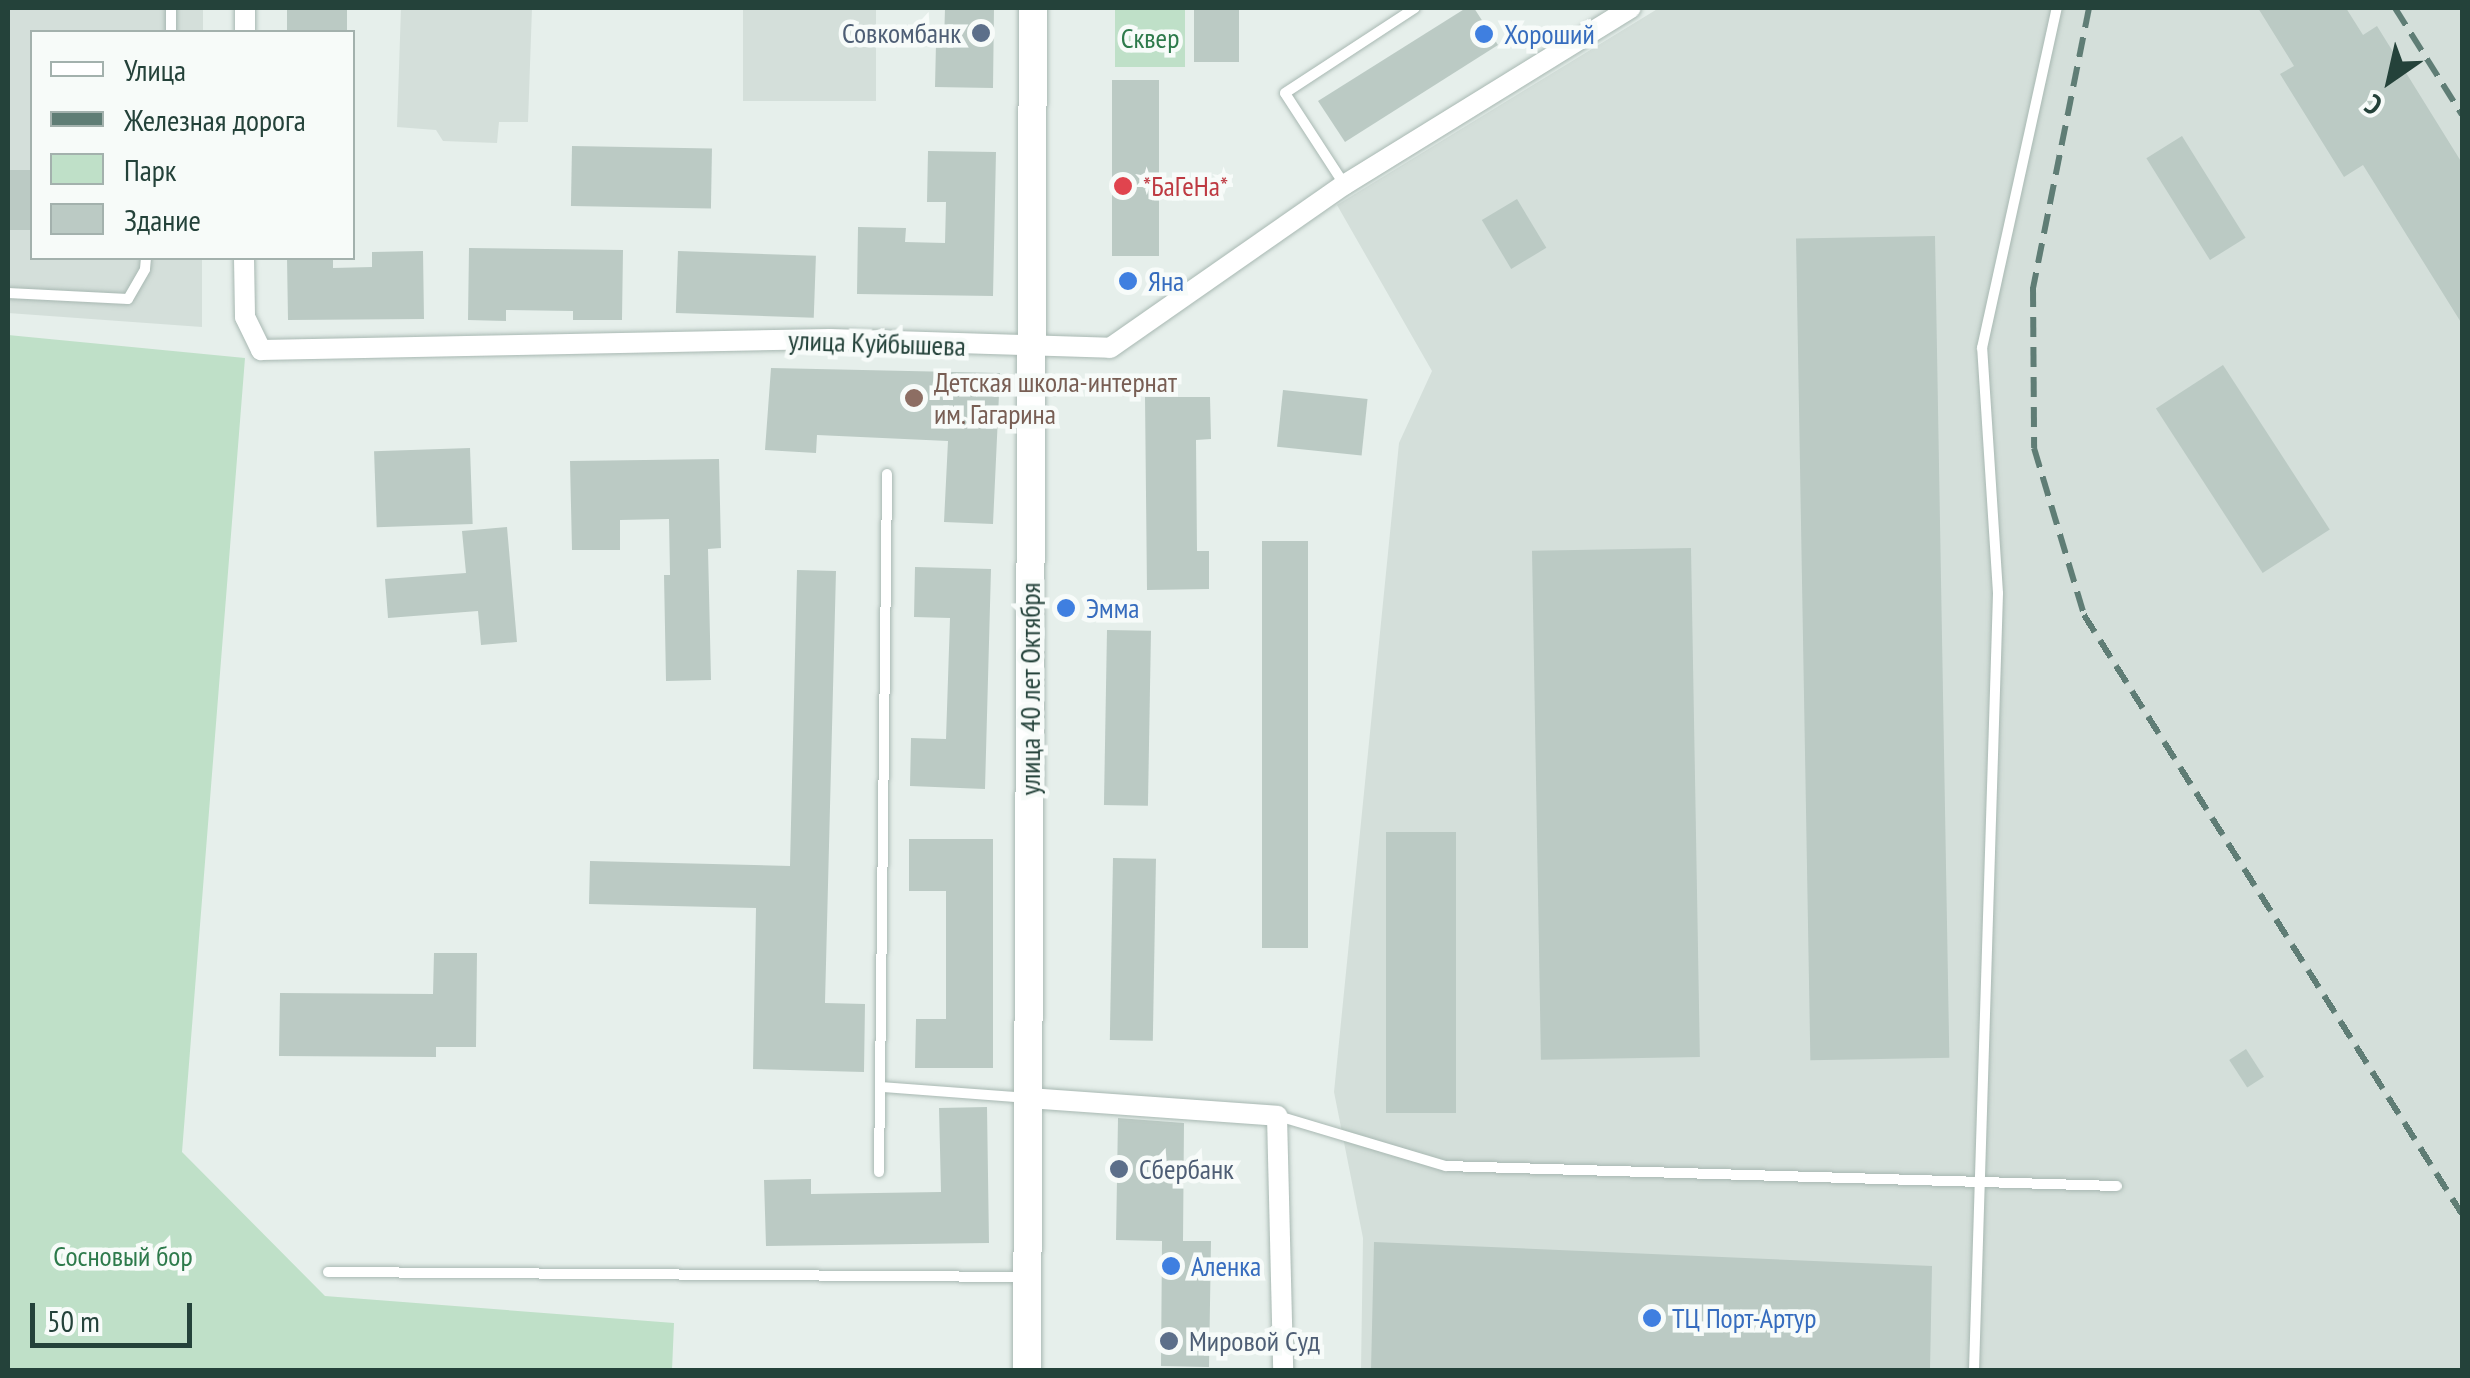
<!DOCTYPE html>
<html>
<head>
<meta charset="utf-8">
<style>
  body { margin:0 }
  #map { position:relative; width:2470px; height:1378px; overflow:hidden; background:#e6efeb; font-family:"PT Sans Narrow",sans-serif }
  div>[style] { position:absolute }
  .built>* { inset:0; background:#d4dfda; transform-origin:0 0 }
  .green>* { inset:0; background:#bfe0c8; transform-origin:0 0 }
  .building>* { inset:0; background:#bbcac4; transform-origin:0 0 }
  .roads { filter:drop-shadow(0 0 2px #a8b8b2) drop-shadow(0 0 2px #a8b8b2) }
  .lane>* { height:10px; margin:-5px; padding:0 5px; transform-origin:5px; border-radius:5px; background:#fff }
  .street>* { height:20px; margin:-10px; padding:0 10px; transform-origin:10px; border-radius:10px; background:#fff }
  .secondary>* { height:28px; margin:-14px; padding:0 14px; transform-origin:14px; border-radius:14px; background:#fff }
  .rail>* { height:6px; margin-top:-3px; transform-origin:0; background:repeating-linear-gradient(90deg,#5f7d75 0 20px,transparent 0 30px) }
  .dots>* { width:28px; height:28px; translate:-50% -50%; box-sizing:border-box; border:5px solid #f7fbf9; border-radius:50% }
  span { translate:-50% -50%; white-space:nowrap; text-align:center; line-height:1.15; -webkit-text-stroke:9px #f7fbf9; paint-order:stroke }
  .service-label { font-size:28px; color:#4e5e75 }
  .right { translate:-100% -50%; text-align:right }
  .left { translate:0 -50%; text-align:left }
  .shop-label { font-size:28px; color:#366cbe }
  .park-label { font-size:28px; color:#2d7a4b }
  .health-label { font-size:28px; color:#be3a42 }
  .street-label { font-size:28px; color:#24423a }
  .education-label { font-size:28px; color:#785e54 }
  .frame { position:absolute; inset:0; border:10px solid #24423a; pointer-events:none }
  .legend { position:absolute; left:30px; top:30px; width:325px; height:230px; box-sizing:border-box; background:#f7fbf9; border:2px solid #a3b1ad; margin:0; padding:12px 18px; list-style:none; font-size:30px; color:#24423a }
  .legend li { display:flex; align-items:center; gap:20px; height:50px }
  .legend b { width:50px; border:2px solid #a3b1ad }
  .north { position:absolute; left:2340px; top:30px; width:100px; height:100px; -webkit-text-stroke:8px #f7fbf9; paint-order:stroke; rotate:214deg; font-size:28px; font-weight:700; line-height:40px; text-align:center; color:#24423a }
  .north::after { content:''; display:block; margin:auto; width:35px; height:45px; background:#24423a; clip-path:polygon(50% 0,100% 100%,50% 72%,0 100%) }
  .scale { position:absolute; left:30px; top:1303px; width:162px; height:45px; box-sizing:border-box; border:5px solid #24423a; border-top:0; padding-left:12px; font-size:30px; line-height:35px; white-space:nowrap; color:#24423a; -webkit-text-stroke:8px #f7fbf9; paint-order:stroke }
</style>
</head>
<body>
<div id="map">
  <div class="built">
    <div style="clip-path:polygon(8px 8px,203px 8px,203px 32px,32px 32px,32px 258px,202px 258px,202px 327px,8px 313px)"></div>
    <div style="clip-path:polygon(401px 8px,532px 8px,528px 122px,499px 122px,497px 143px,443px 141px,436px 130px,397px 127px)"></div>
    <div style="left:743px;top:8px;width:133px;height:93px"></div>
    <div style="clip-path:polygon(1659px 8px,2462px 8px,2462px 1370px,1361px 1370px,1363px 1238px,1334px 1092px,1399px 443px,1432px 371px,1337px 205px)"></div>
  </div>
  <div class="green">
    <div style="left:1115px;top:8px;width:70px;height:59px"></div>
    <div style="clip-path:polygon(8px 335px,245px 358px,182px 1152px,325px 1296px,674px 1323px,672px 1370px,8px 1370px)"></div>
  </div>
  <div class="building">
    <div style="left:287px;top:8px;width:60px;height:24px"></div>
    <div style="clip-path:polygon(945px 8px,994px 8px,993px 88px,935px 87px,936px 43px,944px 43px)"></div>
    <div style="left:1194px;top:8px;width:45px;height:54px"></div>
    <div style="clip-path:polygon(1466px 8px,1474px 8px,1498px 45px,1345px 142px,1318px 101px)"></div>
    <div style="clip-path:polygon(2258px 8px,2346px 8px,2363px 35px,2377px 26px,2462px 163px,2462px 324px,2363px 165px,2344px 177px,2280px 74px,2294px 66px)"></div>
    <div style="left:1112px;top:80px;width:47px;height:176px"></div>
    <div style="left:2182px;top:136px;width:120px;height:42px;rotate:58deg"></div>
    <div style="left:572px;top:146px;width:140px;height:60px;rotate:1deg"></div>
    <div style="clip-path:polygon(928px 151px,996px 152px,993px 296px,857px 294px,858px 227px,906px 228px,905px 242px,945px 243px,946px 202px,927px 202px)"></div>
    <div style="left:8px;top:170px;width:24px;height:60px"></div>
    <div style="left:1517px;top:199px;width:57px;height:41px;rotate:59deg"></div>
    <div style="left:1935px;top:236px;width:822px;height:139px;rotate:89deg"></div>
    <div style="clip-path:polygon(469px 248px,623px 250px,622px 320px,573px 320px,573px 311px,506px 310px,506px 321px,468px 320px)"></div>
    <div style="clip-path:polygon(423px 251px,424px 319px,288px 320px,287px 258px,333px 258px,333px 268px,372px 267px,372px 252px)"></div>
    <div style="left:678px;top:251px;width:138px;height:62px;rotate:2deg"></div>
    <div style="left:2223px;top:365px;width:196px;height:80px;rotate:57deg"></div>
    <div style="clip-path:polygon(771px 368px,1000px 373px,993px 524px,944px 522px,948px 441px,817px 435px,816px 453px,765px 450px)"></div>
    <div style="left:1283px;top:390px;width:85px;height:57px;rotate:6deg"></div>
    <div style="clip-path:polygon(1145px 397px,1210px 397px,1211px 439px,1196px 440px,1197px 551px,1209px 551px,1209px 589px,1147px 590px)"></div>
    <div style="left:470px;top:448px;width:76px;height:96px;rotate:88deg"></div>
    <div style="clip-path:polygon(719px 459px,721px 548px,708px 549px,711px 680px,666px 681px,664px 575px,670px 575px,669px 519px,620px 520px,620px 550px,572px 550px,570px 461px)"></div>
    <div style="clip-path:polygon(507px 527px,517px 642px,481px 645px,478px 611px,388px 618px,385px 579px,466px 573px,462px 531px)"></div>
    <div style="left:1262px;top:541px;width:46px;height:407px"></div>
    <div style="left:1691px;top:548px;width:509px;height:159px;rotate:89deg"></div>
    <div style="clip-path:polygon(915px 567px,991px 569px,985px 789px,910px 786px,911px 738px,946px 739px,950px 618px,914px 617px)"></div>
    <div style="clip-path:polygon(797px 570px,836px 571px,825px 1003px,865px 1004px,864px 1072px,753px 1069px,756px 908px,589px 904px,590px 861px,790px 866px)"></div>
    <div style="left:1107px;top:630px;width:44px;height:175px;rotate:1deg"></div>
    <div style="left:1456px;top:832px;width:281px;height:70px;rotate:90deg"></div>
    <div style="clip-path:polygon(909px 839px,993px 839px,993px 1068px,915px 1068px,916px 1019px,946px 1019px,946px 891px,909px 891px)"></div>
    <div style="left:1113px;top:858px;width:43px;height:182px;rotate:1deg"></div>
    <div style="clip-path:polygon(434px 953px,477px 953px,476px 1047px,436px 1047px,436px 1057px,279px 1056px,280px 993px,433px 994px)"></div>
    <div style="left:2246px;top:1049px;width:33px;height:20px;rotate:57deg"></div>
    <div style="clip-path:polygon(987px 1107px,989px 1243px,766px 1246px,764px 1180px,811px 1179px,811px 1194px,941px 1192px,939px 1108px)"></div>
    <div style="clip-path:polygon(1118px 1118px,1184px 1123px,1183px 1241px,1211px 1241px,1209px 1367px,1161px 1366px,1162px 1241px,1116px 1240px)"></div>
    <div style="clip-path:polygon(1374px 1242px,1932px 1266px,1930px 1370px,1371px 1370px)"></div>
  </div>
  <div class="roads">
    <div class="lane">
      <div style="left:171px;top:8px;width:24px;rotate:90deg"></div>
      <div style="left:1344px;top:184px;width:108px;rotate:-123deg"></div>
      <div style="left:1285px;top:93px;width:155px;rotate:-33.2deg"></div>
      <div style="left:8px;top:293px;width:120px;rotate:2.9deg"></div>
      <div style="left:128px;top:299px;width:34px;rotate:-60deg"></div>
      <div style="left:145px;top:269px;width:11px;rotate:-85deg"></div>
      <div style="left:882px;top:1087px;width:145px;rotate:4.3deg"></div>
      <div style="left:1278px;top:1116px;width:175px;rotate:16.6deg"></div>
      <div style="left:1446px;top:1166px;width:671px;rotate:1.71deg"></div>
      <div style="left:879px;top:1172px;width:698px;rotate:-89.34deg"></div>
      <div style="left:328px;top:1272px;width:698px;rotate:0.41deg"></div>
      <div style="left:1974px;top:1370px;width:777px;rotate:-88.23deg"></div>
      <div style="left:1998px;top:593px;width:246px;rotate:-93.7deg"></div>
      <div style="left:1982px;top:348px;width:348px;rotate:-77.6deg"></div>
    </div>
    <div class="street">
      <div style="left:245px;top:32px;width:24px;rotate:-90deg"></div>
      <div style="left:244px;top:258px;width:59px;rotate:89deg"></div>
      <div style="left:245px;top:317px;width:37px;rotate:64deg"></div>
      <div style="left:261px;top:350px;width:569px;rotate:-1.11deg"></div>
      <div style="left:830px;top:339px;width:280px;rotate:1.8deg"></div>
      <div style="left:1110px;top:348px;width:285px;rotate:-34.9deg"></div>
      <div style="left:1344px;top:185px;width:337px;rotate:-31.7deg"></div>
      <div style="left:1028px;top:1098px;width:250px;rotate:4.1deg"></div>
      <div style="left:1277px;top:1116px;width:254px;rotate:88.6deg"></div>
    </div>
    <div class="secondary">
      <div style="left:1027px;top:1370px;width:1362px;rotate:-89.75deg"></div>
    </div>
  </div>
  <div class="rail">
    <div style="left:2089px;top:8px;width:285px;rotate:101.3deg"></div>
    <div style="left:2033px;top:287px;width:161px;rotate:89.6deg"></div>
    <div style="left:2034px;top:448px;width:174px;rotate:73.3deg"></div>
    <div style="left:2084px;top:615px;width:708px;rotate:57.75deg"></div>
    <div style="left:2395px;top:8px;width:126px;rotate:57.9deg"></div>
  </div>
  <div class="dots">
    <div style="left:981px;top:33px;background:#5c6f8a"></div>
    <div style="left:1484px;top:34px;background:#3f7fe0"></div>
    <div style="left:1123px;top:186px;background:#e0444e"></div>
    <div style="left:1128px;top:281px;background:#3f7fe0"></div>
    <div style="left:914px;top:398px;background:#8d6e63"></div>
    <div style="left:1066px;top:608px;background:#3f7fe0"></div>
    <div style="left:1119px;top:1169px;background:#5c6f8a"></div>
    <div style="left:1171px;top:1266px;background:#3f7fe0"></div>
    <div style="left:1652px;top:1318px;background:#3f7fe0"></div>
    <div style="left:1169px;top:1341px;background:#5c6f8a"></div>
  </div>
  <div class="service-label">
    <span class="right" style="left:961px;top:33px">Совкомбанк</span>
    <span class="left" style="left:1139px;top:1169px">Сбербанк</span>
    <span class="left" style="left:1189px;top:1341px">Мировой Суд</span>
  </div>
  <div class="shop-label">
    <span class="left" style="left:1504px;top:34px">Хороший</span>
    <span class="left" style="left:1148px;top:281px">Яна</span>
    <span class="left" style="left:1086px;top:608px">Эмма</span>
    <span class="left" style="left:1191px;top:1266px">Аленка</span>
    <span class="left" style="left:1672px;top:1318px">ТЦ Порт-Артур</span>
  </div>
  <div class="park-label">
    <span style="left:1150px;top:38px">Сквер</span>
    <span style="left:123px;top:1256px">Сосновый бор</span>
  </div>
  <div class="health-label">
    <span class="left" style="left:1143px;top:186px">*БаГеНа*</span>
  </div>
  <div class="street-label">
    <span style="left:877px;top:343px;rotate:2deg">улица Куйбышева</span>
    <span style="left:1030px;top:689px;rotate:-90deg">улица 40 лет Октября</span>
  </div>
  <div class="education-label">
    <span class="left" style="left:934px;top:398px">Детская школа-интернат<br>им. Гагарина</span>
  </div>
  <div class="frame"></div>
  <ul class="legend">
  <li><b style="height:12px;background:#fff"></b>Улица</li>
  <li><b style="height:12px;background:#5f7d75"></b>Железная дорога</li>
  <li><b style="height:28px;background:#bfe0c8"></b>Парк</li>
  <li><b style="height:28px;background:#bbcac4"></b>Здание</li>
  </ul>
  <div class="north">С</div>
  <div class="scale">50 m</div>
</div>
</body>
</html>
